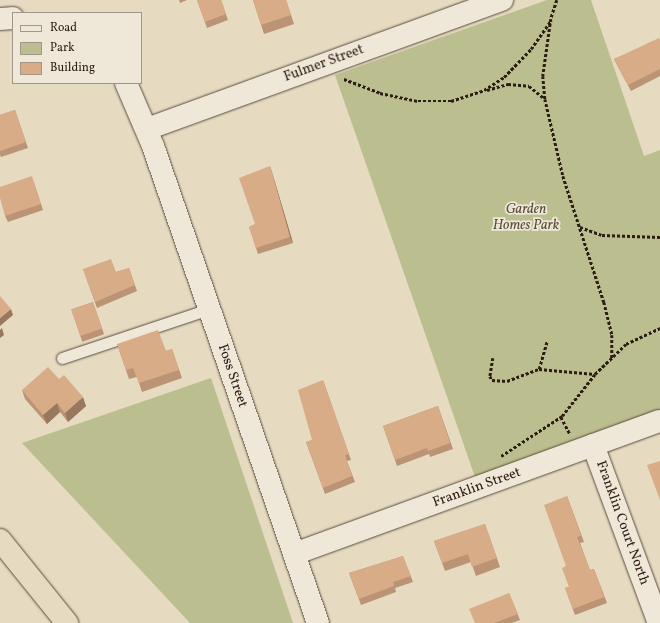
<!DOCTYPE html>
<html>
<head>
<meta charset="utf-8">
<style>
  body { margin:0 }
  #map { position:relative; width:660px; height:623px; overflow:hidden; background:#e6dac1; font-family:Vollkorn,serif }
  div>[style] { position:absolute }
  .green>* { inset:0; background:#bbbe8e }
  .path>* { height:2.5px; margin-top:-1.25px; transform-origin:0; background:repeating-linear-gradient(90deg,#2c1c13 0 3px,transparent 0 5px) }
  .roads { filter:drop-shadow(0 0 1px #5a4c3e) drop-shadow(0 0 1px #5a4c3e) }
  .service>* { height:11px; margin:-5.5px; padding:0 5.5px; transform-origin:5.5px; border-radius:5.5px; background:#efe7d7 }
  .minor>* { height:22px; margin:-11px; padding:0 11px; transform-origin:11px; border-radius:11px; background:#efe7d7 }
  .motorway>* { height:22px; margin:-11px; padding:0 11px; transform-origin:11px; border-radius:11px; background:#e6dac1 }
  .wall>* { inset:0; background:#bb9475; transform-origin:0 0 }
  .shaded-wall>* { inset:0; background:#98785f }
  .building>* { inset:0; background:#d9ac88; transform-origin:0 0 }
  span { translate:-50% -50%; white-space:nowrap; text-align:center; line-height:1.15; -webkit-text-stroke:3.5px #efe7d7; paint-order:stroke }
  .street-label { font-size:14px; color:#2c1c13 }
  .park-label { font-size:14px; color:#574d38; font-style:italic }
  .legend { position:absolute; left:12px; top:12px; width:130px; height:72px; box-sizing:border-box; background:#efe7d7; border:1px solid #a19689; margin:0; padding:5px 7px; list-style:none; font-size:12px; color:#2c1c13 }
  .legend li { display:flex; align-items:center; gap:8px; height:20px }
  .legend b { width:20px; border:1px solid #a19689 }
</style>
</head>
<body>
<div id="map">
  <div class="green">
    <div style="clip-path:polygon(547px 0,591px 0,644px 156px,660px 150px,660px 411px,475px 477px,335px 75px)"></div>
    <div style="clip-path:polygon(211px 378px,293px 623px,190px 623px,22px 443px)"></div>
  </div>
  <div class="path">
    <div style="left:557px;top:0;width:20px;rotate:108deg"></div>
    <div style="left:551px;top:19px;width:58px;rotate:98deg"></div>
    <div style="left:543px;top:76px;width:23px;rotate:85deg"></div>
    <div style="left:545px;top:99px;width:79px;rotate:76.8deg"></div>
    <div style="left:563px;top:176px;width:133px;rotate:72deg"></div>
    <div style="left:604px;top:302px;width:34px;rotate:76deg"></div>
    <div style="left:612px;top:335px;width:23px;rotate:90deg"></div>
    <div style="left:344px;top:79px;width:39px;rotate:21deg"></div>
    <div style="left:380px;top:93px;width:39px;rotate:12deg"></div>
    <div style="left:418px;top:101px;width:33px"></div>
    <div style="left:451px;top:101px;width:35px;rotate:-18deg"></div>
    <div style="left:484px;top:90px;width:24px;rotate:-33deg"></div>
    <div style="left:504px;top:77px;width:39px;rotate:-46deg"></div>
    <div style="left:531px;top:49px;width:35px;rotate:-55deg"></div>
    <div style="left:487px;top:90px;width:22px;rotate:-16deg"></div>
    <div style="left:508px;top:84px;width:21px;rotate:5deg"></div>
    <div style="left:529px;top:86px;width:19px;rotate:39deg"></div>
    <div style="left:580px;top:227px;width:23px;rotate:20deg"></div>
    <div style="left:602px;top:235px;width:58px;rotate:2deg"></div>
    <div style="left:493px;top:358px;width:18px;rotate:99deg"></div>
    <div style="left:490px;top:376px;width:4px;rotate:63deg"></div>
    <div style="left:492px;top:380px;width:15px;rotate:4deg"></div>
    <div style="left:507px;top:381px;width:34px;rotate:-21deg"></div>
    <div style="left:539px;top:369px;width:56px;rotate:5.1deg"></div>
    <div style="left:539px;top:369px;width:29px;rotate:-74deg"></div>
    <div style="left:561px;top:417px;width:19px;rotate:62deg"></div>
    <div style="left:501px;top:456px;width:73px;rotate:-33.3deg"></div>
    <div style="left:562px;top:416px;width:53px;rotate:-51.8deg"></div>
    <div style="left:595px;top:374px;width:43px;rotate:-44.1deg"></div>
    <div style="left:626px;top:344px;width:38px;rotate:-25deg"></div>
  </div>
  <div class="roads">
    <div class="service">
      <div style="left:62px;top:358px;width:155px;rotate:-18.4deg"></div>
    </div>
    <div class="minor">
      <div style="left:0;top:19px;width:13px;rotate:-4deg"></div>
      <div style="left:126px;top:83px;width:69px;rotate:66.8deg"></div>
      <div style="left:153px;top:146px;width:505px;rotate:70.92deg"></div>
      <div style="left:147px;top:129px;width:378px;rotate:-20deg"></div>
      <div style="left:593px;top:445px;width:190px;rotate:69.7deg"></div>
      <div style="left:294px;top:554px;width:389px;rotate:-20deg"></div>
    </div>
    <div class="motorway">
      <div style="left:0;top:540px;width:107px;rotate:51.1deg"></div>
    </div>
  </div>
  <div class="wall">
    <div style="clip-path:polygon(179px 0,187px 0,180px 3px)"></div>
    <div style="clip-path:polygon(197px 0,221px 0,228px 20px,207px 28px)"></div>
    <div style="clip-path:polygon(253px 0,286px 0,294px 24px,264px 34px)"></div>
    <div style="clip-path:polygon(660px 40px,660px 76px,631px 91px,617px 65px,614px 59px)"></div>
    <div style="clip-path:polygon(15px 110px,28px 148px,1px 157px,0 155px,0 115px)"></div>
    <div style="clip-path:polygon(270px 166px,293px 243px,258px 254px,249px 227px,255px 224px)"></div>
    <div style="clip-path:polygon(34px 183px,43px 210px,8px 222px,5px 216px)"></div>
    <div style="clip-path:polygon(129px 268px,137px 291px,97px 308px,83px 269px,116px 272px)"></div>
    <div style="left:93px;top:302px;width:34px;height:23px;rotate:71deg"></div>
    <div style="clip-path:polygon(117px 344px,166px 351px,172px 349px,182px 378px,142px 392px,137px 377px,129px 379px)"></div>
    <div style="clip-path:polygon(59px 379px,86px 406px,68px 422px,60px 412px,47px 424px,25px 399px,22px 390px)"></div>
    <div style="clip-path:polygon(323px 380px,351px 460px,347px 461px,355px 482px,325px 494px,306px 442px,312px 440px)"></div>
    <div style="clip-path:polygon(438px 406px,453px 449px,430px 457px,429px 454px,397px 466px,383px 426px)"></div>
    <div style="clip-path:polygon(567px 496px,584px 542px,580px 543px,590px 570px,594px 569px,607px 603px,575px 615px,565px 588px,569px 587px,566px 566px)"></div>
    <div style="clip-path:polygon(485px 524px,500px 567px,476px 576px,471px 562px,445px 571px,434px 541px)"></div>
    <div style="clip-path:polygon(403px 556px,413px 582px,395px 588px,396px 592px,361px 605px,349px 573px)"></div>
    <div style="clip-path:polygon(509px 593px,520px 620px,512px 623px,475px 623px)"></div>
  </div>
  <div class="shaded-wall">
    <div style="clip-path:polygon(270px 166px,272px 172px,293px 243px,290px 237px)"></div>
    <div style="clip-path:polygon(11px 309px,13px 315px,0 326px,0 318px)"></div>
    <div style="clip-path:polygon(2px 328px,4px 335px,0 338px,0 330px)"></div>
    <div style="clip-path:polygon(83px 397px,86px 406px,68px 422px,65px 413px)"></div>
    <div style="clip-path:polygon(57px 403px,60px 412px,47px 424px,43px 415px)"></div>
  </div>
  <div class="building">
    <div style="clip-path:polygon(197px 0,221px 0,226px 14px,205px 22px)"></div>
    <div style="clip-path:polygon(253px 0,286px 0,291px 15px,261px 25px)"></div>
    <div style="clip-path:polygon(659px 38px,660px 40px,660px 69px,628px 85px,614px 59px)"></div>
    <div style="clip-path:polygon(15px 110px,26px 142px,0 151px,0 115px)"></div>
    <div style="clip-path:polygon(270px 166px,290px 237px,256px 248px,249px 227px,255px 224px,239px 178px)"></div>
    <div style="clip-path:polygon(32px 176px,41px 204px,5px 216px,0 198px,0 187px)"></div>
    <div style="clip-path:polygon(111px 259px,116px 272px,129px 268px,135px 285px,95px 302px,83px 269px)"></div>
    <div style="clip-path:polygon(0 296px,11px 309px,0 318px)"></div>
    <div style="left:93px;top:302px;width:28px;height:23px;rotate:71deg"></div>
    <div style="clip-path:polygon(158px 330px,166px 351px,172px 349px,179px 370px,139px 383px,133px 368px,126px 370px,117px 344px)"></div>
    <div style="clip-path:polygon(48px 367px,59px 379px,64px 375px,83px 397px,65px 413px,57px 403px,43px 415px,22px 390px)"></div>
    <div style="clip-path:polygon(323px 380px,349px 454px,345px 455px,352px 476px,323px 488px,306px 442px,312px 440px,298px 390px)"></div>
    <div style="clip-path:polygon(438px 406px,450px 443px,428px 451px,427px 448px,395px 460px,383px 426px)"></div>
    <div style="clip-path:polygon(660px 461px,660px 500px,647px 465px)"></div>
    <div style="clip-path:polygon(567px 496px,581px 536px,577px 537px,590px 570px,594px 569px,604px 597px,573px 609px,565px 588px,569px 587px,562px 568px,566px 566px,544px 505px)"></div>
    <div style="clip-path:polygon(485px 524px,497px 558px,472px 567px,468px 554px,442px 563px,434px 541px)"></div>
    <div style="clip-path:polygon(403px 556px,411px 576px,393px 582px,394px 586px,359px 599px,349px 573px)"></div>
    <div style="clip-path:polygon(509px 593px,518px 614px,494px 623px,475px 623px,469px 609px)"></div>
  </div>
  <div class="street-label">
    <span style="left:324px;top:64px;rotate:-20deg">Fulmer Street</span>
    <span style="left:232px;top:376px;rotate:71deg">Foss Street</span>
    <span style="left:477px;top:488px;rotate:-20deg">Franklin Street</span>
    <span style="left:622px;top:523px;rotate:70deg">Franklin Court North</span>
  </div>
  <div class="park-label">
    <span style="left:526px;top:218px">Garden<br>Homes Park</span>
  </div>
  <ul class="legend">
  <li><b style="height:5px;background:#efe7d7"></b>Road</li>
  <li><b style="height:11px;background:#bbbe8e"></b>Park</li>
  <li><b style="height:11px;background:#d9ac88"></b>Building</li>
  </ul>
</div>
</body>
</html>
